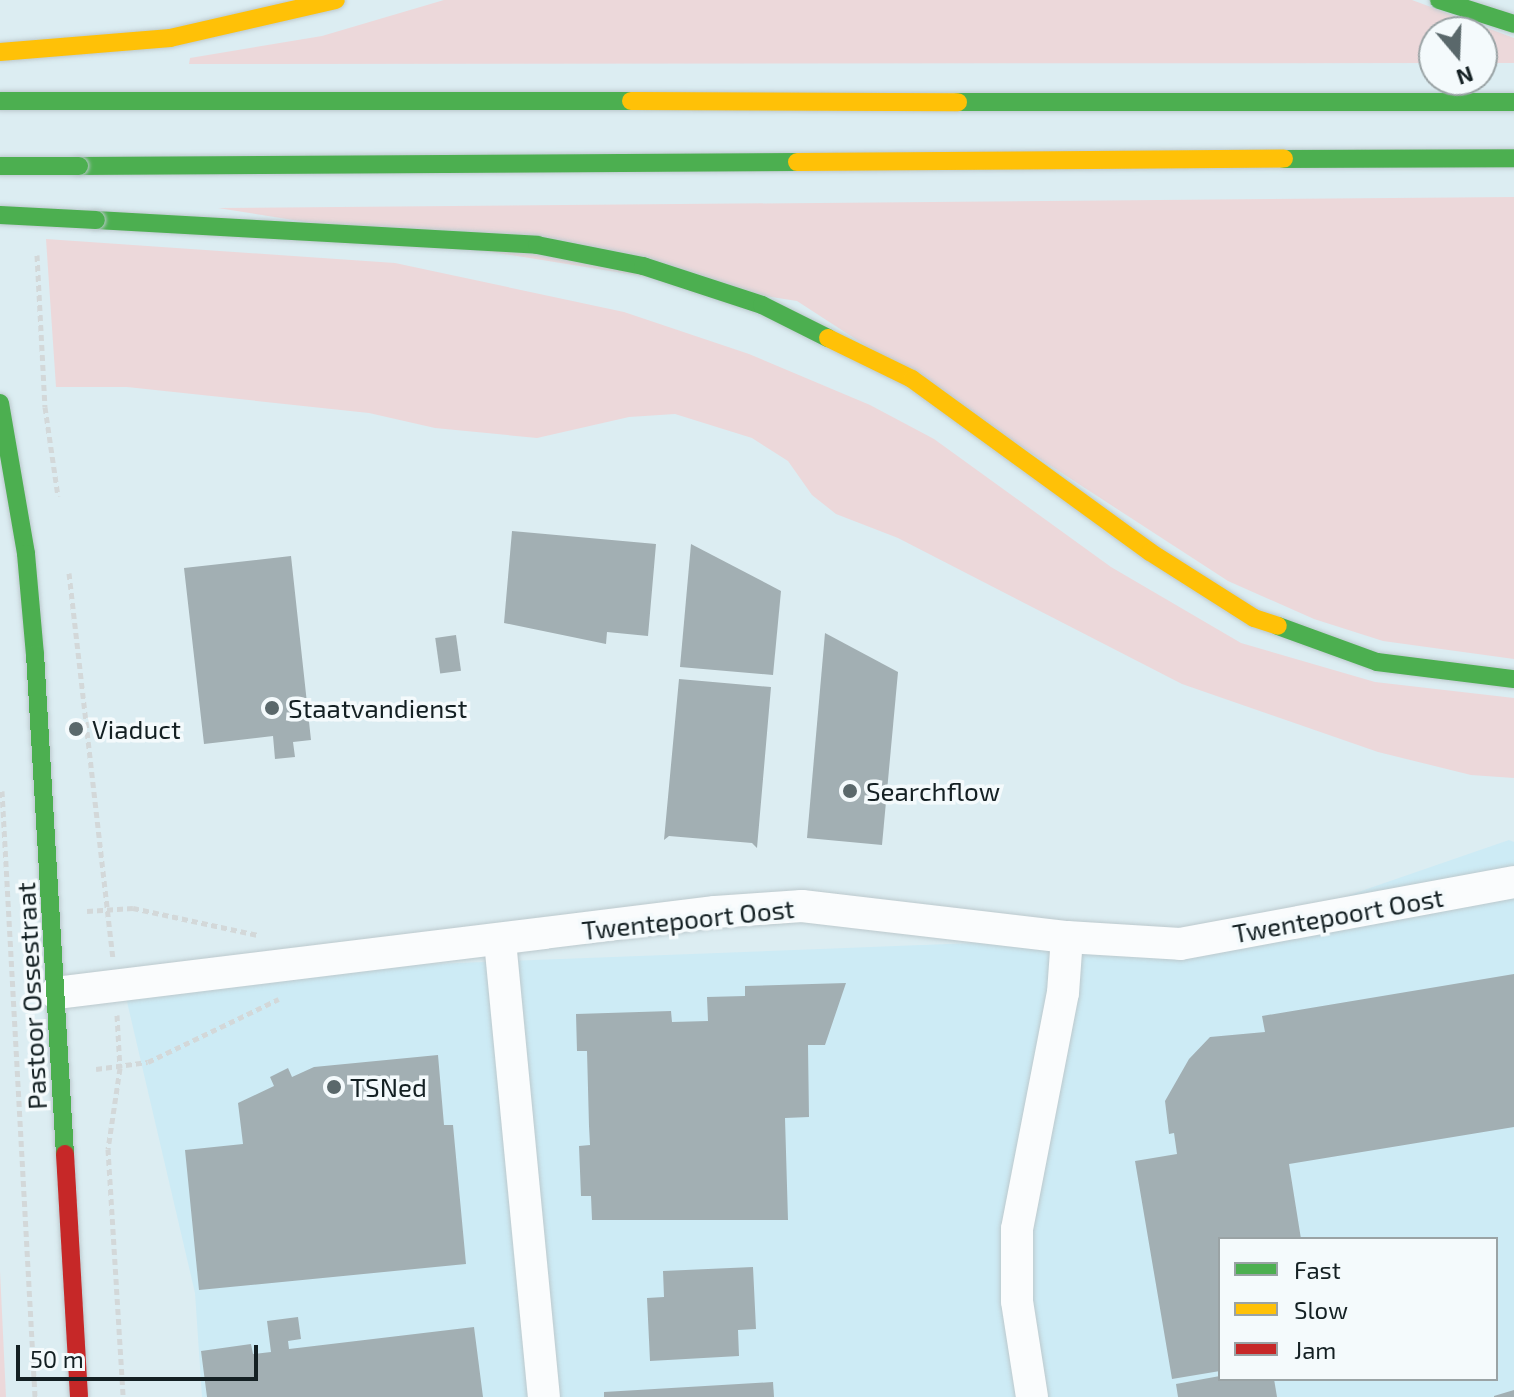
<!DOCTYPE html>
<html>
<head>
<meta charset="utf-8">
<style>
  body { margin:0 }
  #map { position:relative; width:1514px; height:1397px; overflow:hidden; background:#dcedf2; font-family:"Exo 2",sans-serif }
  div>[style] { position:absolute }
  .built>* { inset:0; background:#cdebf5 }
  .green>* { inset:0; background:#ecd8da }
  .building>* { inset:0; background:#a2afb3; transform-origin:0 0 }
  .path>* { height:5px; margin-top:-2.5px; transform-origin:0; background:repeating-linear-gradient(90deg,#d3d8d9 0 6px,transparent 0 10px) }
  .roads { filter:drop-shadow(0 0 2px #bcc9cd) drop-shadow(0 0 2px #bcc9cd) }
  .street>* { height:32px; margin:-16px; padding:0 16px; transform-origin:16px; border-radius:16px; background:#fafcfd }
  .fast>* { height:18px; margin:-9px; padding:0 9px; transform-origin:9px; border-radius:9px; background:#4caf50 }
  .slow>* { height:18px; margin:-9px; padding:0 9px; transform-origin:9px; border-radius:9px; background:#ffc107 }
  .jam>* { height:18px; margin:-9px; padding:0 9px; transform-origin:9px; border-radius:9px; background:#c62828 }
  .bridges { filter:drop-shadow(0 0 2px #bcc9cd) drop-shadow(0 0 2px #bcc9cd) }
  .fast-bridge>* { height:18px; margin:-9px; padding:0 9px; transform-origin:9px; border-radius:9px; background:#4caf50 }
  .dots>* { width:22px; height:22px; translate:-50% -50%; box-sizing:border-box; border:4px solid #f4fafc; border-radius:50% }
  span { translate:-50% -50%; white-space:nowrap; text-align:center; line-height:1.15; -webkit-text-stroke:7px #f4fafc; paint-order:stroke }
  .poi-label { font-size:26px; color:#142023 }
  .left { translate:0 -50%; text-align:left }
  .street-label { font-size:26px; color:#142023 }
  .legend { position:absolute; left:1218px; top:1237px; width:280px; height:144px; box-sizing:border-box; background:#f4fafc; border:2px solid #9aa3a5; margin:0; padding:10px 14px; list-style:none; font-size:24px; color:#142023 }
  .legend li { display:flex; align-items:center; gap:16px; height:40px }
  .legend b { width:40px; border:2px solid #9aa3a5 }
  .north { position:absolute; left:1418px; top:16px; width:80px; height:80px; box-sizing:border-box; background:#f4fafc; border:2px solid #9aa3a5; border-radius:50%; rotate:161deg; font-size:22px; font-weight:700; line-height:32px; text-align:center; color:#142023 }
  .north::after { content:''; display:block; margin:auto; width:28px; height:36px; background:#5a686b; clip-path:polygon(50% 0,100% 100%,50% 72%,0 100%) }
  .scale { position:absolute; left:16px; top:1345px; width:242px; height:36px; box-sizing:border-box; border:4px solid #142023; border-top:0; padding-left:10px; font-size:24px; line-height:28px; white-space:nowrap; color:#142023; -webkit-text-stroke:6px #f4fafc; paint-order:stroke }
</style>
</head>
<body>
<div id="map">
  <div class="built">
    <div style="clip-path:polygon(evenodd,1509px 840px,1514px 842px,1514px 1397px,202px 1397px,195px 1293px,121px 976px,1053px 940px,1196px 948px,1509px 840px,1220px 1239px,1496px 1239px,1496px 1379px,1220px 1379px,1220px 1239px)"></div>
  </div>
  <div class="green">
    <div style="clip-path:polygon(444px 0,1412px 0,1514px 38px,1514px 63px,1482px 63px,1482px 32px,1434px 32px,1434px 63px,189px 64px,190px 58px,322px 36px)"></div>
    <div style="clip-path:polygon(1514px 197px,1514px 659px,1383px 641px,1314px 619px,1228px 581px,797px 301px,218px 208px)"></div>
    <div style="clip-path:polygon(46px 239px,395px 263px,624px 312px,749px 354px,870px 405px,934px 439px,1111px 567px,1241px 643px,1375px 682px,1514px 698px,1514px 778px,1471px 775px,1378px 752px,1182px 684px,898px 538px,836px 514px,812px 495px,788px 461px,752px 438px,675px 414px,629px 417px,537px 438px,435px 428px,369px 413px,127px 387px,56px 387px)"></div>
    <div style="clip-path:polygon(0 1271px,6px 1397px,0 1397px)"></div>
  </div>
  <div class="building">
    <div style="clip-path:polygon(512px 531px,656px 544px,648px 636px,607px 632px,606px 644px,504px 623px)"></div>
    <div style="clip-path:polygon(691px 544px,781px 591px,773px 675px,680px 667px)"></div>
    <div style="clip-path:polygon(291px 556px,311px 740px,293px 742px,295px 757px,275px 759px,273px 736px,204px 744px,184px 568px)"></div>
    <div style="clip-path:polygon(825px 633px,898px 672px,882px 845px,807px 838px)"></div>
    <div style="left:456px;top:635px;width:36px;height:21px;rotate:82deg"></div>
    <div style="clip-path:polygon(679px 679px,771px 687px,757px 848px,752px 843px,669px 836px,664px 840px)"></div>
    <div style="clip-path:polygon(1514px 974px,1514px 1127px,1289px 1164px,1301px 1239px,1220px 1239px,1220px 1371px,1172px 1379px,1135px 1161px,1177px 1154px,1174px 1133px,1169px 1134px,1165px 1101px,1189px 1059px,1210px 1037px,1265px 1032px,1262px 1016px)"></div>
    <div style="clip-path:polygon(846px 983px,825px 1045px,808px 1045px,809px 1117px,785px 1118px,788px 1220px,592px 1220px,591px 1196px,581px 1196px,579px 1146px,590px 1145px,589px 1126px,587px 1051px,577px 1051px,576px 1014px,671px 1011px,672px 1022px,708px 1021px,707px 997px,745px 996px,745px 986px)"></div>
    <div style="clip-path:polygon(438px 1055px,444px 1125px,453px 1125px,466px 1264px,199px 1290px,185px 1150px,243px 1144px,238px 1103px,274px 1086px,270px 1077px,288px 1068px,292px 1077px,314px 1067px)"></div>
    <div style="clip-path:polygon(753px 1267px,756px 1329px,738px 1330px,739px 1356px,650px 1361px,647px 1298px,664px 1297px,663px 1271px)"></div>
    <div style="clip-path:polygon(298px 1317px,301px 1339px,288px 1341px,289px 1349px,474px 1327px,483px 1397px,207px 1397px,201px 1351px,251px 1344px,253px 1354px,271px 1352px,267px 1321px)"></div>
    <div style="clip-path:polygon(1220px 1376px,1274px 1379px,1277px 1397px,1178px 1397px,1176px 1384px)"></div>
    <div style="clip-path:polygon(773px 1382px,774px 1397px,604px 1397px,604px 1392px)"></div>
    <div style="clip-path:polygon(1514px 1390px,1514px 1397px,1494px 1397px,1494px 1396px)"></div>
  </div>
  <div class="path">
    <div style="left:37px;top:255px;width:152px;rotate:87deg"></div>
    <div style="left:45px;top:407px;width:90px;rotate:81.7deg"></div>
    <div style="left:69px;top:573px;width:387px;rotate:83.5deg"></div>
    <div style="left:2px;top:791px;width:607px;rotate:86.88deg"></div>
    <div style="left:87px;top:911px;width:46px;rotate:-3.7deg"></div>
    <div style="left:133px;top:908px;width:128px;rotate:12.2deg"></div>
    <div style="left:117px;top:1015px;width:53px;rotate:86.8deg"></div>
    <div style="left:120px;top:1068px;width:82px;rotate:98.4deg"></div>
    <div style="left:108px;top:1149px;width:248px;rotate:86.5deg"></div>
    <div style="left:96px;top:1069px;width:52px;rotate:-7.7deg"></div>
    <div style="left:148px;top:1062px;width:145px;rotate:-25.7deg"></div>
  </div>
  <div class="roads">
    <div class="street">
      <div style="left:500px;top:941px;width:458px;rotate:84.5deg"></div>
      <div style="left:56px;top:993px;width:664px;rotate:-7.01deg"></div>
      <div style="left:715px;top:912px;width:87px;rotate:-3.9deg"></div>
      <div style="left:802px;top:906px;width:267px;rotate:6.7deg"></div>
      <div style="left:1067px;top:937px;width:113px;rotate:3.5deg"></div>
      <div style="left:1180px;top:944px;width:340px;rotate:-10.5deg"></div>
      <div style="left:1032px;top:1397px;width:97px;rotate:-98.9deg"></div>
      <div style="left:1017px;top:1301px;width:72px;rotate:-90deg"></div>
      <div style="left:1017px;top:1229px;width:240px;rotate:-79deg"></div>
      <div style="left:1063px;top:993px;width:56px;rotate:-85.9deg"></div>
    </div>
    <div class="fast">
      <div style="left:1439px;top:0;width:79px;rotate:17.7deg"></div>
      <div style="left:0;top:101px;width:631px"></div>
      <div style="left:958px;top:102px;width:556px"></div>
      <div style="left:1284px;top:159px;width:230px;rotate:-0.2deg"></div>
      <div style="left:79px;top:166px;width:718px;rotate:-0.32deg"></div>
      <div style="left:96px;top:220px;width:442px;rotate:3.2deg"></div>
      <div style="left:537px;top:245px;width:108px;rotate:11.2deg"></div>
      <div style="left:643px;top:266px;width:125px;rotate:18.1deg"></div>
      <div style="left:762px;top:305px;width:74px;rotate:26.6deg"></div>
      <div style="left:0;top:403px;width:153px;rotate:80.2deg"></div>
      <div style="left:26px;top:554px;width:100px;rotate:84.9deg"></div>
      <div style="left:35px;top:654px;width:501px;rotate:86.57deg"></div>
      <div style="left:1278px;top:626px;width:105px;rotate:20deg"></div>
      <div style="left:1377px;top:662px;width:138px;rotate:7.1deg"></div>
    </div>
    <div class="slow">
      <div style="left:0;top:52px;width:171px;rotate:-4.7deg"></div>
      <div style="left:170px;top:38px;width:170px;rotate:-12.9deg"></div>
      <div style="left:631px;top:101px;width:327px;rotate:0.2deg"></div>
      <div style="left:797px;top:162px;width:487px;rotate:-0.4deg"></div>
      <div style="left:828px;top:338px;width:93px;rotate:26deg"></div>
      <div style="left:912px;top:379px;width:294px;rotate:36deg"></div>
      <div style="left:1150px;top:552px;width:123px;rotate:32.4deg"></div>
      <div style="left:1254px;top:618px;width:25px;rotate:18deg"></div>
    </div>
    <div class="jam">
      <div style="left:65px;top:1154px;width:243px;rotate:86.7deg"></div>
    </div>
  </div>
  <div class="bridges">
    <div class="fast-bridge">
      <div style="left:0;top:166px;width:79px"></div>
      <div style="left:0;top:215px;width:96px;rotate:3deg"></div>
    </div>
  </div>
  <div class="dots">
    <div style="left:272px;top:708px;background:#5a686b"></div>
    <div style="left:76px;top:729px;background:#5a686b"></div>
    <div style="left:850px;top:791px;background:#5a686b"></div>
    <div style="left:334px;top:1087px;background:#5a686b"></div>
  </div>
  <div class="poi-label">
    <span class="left" style="left:288px;top:708px">Staatvandienst</span>
    <span class="left" style="left:92px;top:729px">Viaduct</span>
    <span class="left" style="left:866px;top:791px">Searchflow</span>
    <span class="left" style="left:350px;top:1087px">TSNed</span>
  </div>
  <div class="street-label">
    <span style="left:1338px;top:915px;rotate:-10deg">Twentepoort Oost</span>
    <span style="left:688px;top:919px;rotate:-6deg">Twentepoort Oost</span>
    <span style="left:31px;top:996px;rotate:-93deg">Pastoor Ossestraat</span>
  </div>
  <ul class="legend">
  <li><b style="height:10px;background:#4caf50"></b>Fast</li>
  <li><b style="height:10px;background:#ffc107"></b>Slow</li>
  <li><b style="height:10px;background:#c62828"></b>Jam</li>
  </ul>
  <div class="north">N</div>
  <div class="scale">50 m</div>
</div>
</body>
</html>
